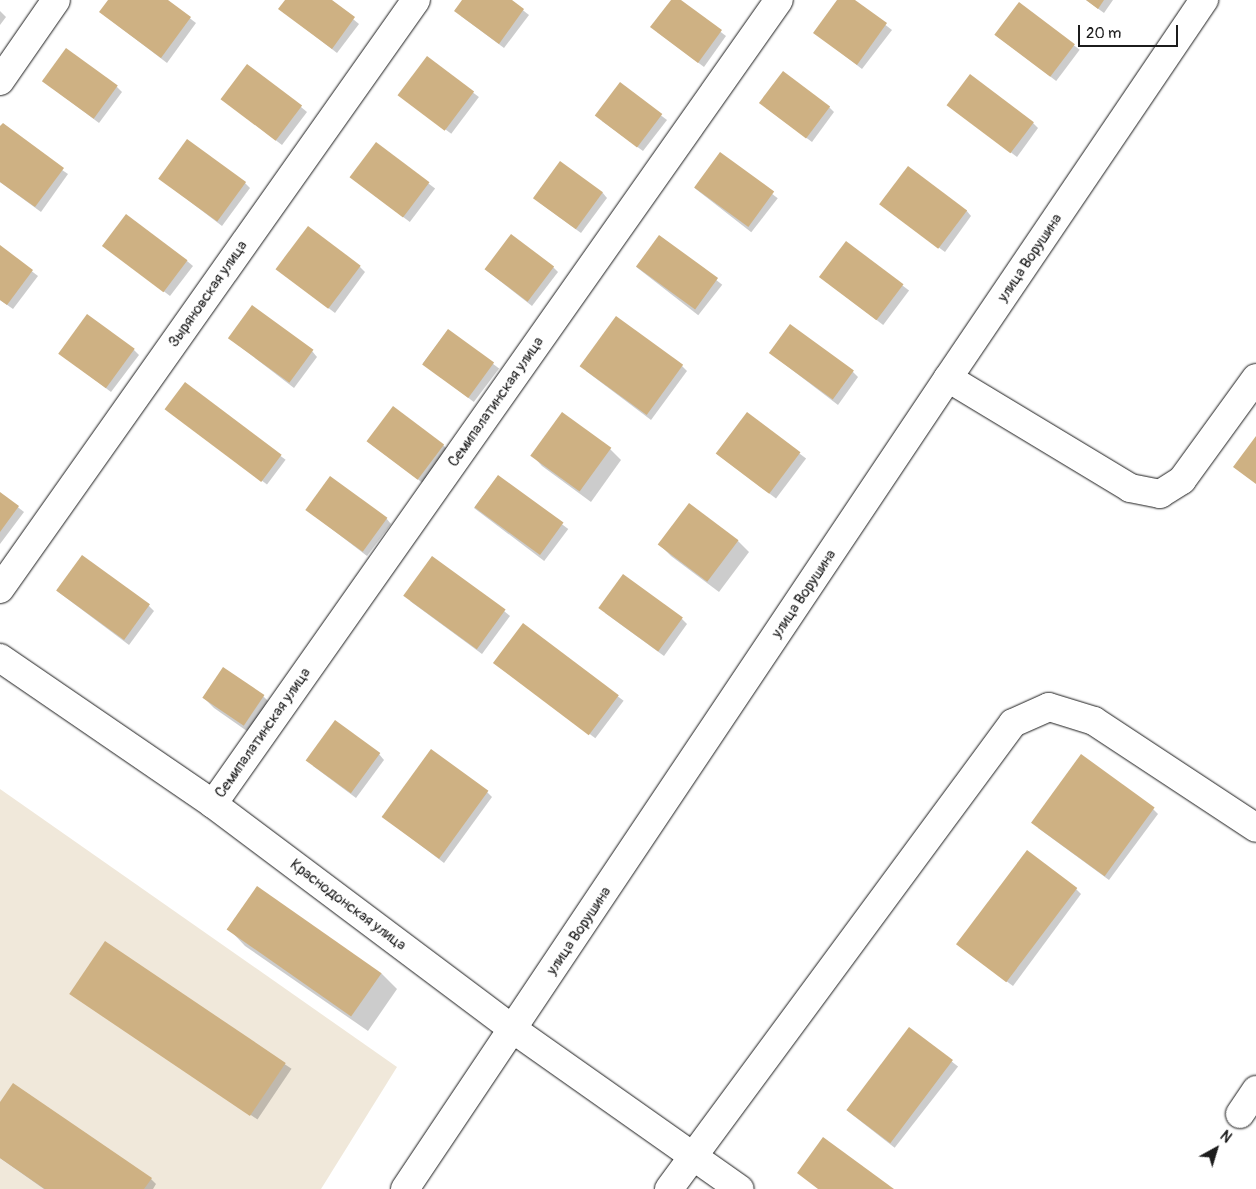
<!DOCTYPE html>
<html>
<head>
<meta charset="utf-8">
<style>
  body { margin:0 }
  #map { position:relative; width:1256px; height:1189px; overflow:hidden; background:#fff; font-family:Pangolin,sans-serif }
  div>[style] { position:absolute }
  .built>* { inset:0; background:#f0e8da }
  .shadow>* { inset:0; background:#0003; transform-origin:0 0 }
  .building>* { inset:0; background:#ceb183; transform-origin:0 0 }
  .roads { filter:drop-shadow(0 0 1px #1c1c1c) drop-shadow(0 0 1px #1c1c1c) }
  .minor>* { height:28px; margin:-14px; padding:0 14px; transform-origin:14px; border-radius:14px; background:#fff }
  span { translate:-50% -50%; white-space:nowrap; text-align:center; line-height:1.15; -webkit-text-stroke:4px #fff; paint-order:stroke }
  .street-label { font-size:15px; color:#1c1c1c }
  .north { position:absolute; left:1191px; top:1124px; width:50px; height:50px; -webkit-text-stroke:4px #fff; paint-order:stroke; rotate:39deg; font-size:14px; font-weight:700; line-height:20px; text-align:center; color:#1c1c1c }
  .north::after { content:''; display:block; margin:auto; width:18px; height:22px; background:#1c1c1c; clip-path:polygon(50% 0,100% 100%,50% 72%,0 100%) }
  .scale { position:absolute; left:1078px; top:25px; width:100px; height:22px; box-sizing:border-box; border:2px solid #1c1c1c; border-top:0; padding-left:6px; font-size:15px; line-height:18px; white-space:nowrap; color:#1c1c1c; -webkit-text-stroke:4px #fff; paint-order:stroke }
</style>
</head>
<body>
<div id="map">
  <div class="built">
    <div style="clip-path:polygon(0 789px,397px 1067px,321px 1189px,0 1189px)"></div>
  </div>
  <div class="shadow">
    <div style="clip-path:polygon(109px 0,166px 0,196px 23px,167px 63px,100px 12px)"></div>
    <div style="clip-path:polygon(287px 0,330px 0,359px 24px,337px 53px,280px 9px)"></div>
    <div style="clip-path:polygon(464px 0,510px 0,529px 15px,504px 48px,461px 16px)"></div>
    <div style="clip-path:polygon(672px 0,679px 0,726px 36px,704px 67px,657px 32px)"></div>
    <div style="clip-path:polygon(839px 0,853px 0,892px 30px,862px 69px,815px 33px)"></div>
    <div style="clip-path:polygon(1086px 0,1113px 0,1104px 13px)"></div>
    <div style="left:1019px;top:4px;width:76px;height:39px;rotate:37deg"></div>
    <div style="clip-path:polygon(0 11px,6px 17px,0 25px)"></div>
    <div style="left:427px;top:58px;width:65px;height:46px;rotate:37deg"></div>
    <div style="clip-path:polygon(43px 81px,117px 87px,122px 92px,99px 123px)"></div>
    <div style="clip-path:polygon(620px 84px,667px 120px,643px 151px,602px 121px)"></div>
    <div style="clip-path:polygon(228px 104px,301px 107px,307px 112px,282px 145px)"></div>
    <div style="clip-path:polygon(949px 105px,1033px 123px,1038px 128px,1017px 157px)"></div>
    <div style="clip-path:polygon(829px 107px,834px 112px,812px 142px,766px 108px)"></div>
    <div style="clip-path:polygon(0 128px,68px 174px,41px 212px,0 182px)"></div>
    <div style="left:376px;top:144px;width:74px;height:42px;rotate:37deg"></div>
    <div style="left:721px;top:154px;width:72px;height:43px;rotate:38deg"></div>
    <div style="clip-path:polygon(159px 178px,245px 183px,250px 188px,222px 226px)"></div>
    <div style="clip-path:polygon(602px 192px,607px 198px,581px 233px,540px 203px)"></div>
    <div style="clip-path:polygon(886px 209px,966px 210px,971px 216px,945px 252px)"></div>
    <div style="left:660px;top:236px;width:79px;height:39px;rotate:38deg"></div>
    <div style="left:846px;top:243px;width:79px;height:43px;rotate:37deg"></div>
    <div style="clip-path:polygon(104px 246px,187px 261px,193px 266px,170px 296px)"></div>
    <div style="clip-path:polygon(0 247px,38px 276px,13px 309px,0 300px)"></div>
    <div style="clip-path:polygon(360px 267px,365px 272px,335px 313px,277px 269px)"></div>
    <div style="clip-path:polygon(553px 267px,558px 272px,532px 306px,486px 270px)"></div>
    <div style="left:448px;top:330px;width:64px;height:42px;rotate:37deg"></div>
    <div style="clip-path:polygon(229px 338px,312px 351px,317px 357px,294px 388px)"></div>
    <div style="clip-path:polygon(134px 350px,139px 355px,111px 392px,59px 353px)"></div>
    <div style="clip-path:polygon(770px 353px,853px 372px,858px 377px,838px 405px)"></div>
    <div style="clip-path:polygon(682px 366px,687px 371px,651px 420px,586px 371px)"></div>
    <div style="left:185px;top:384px;width:126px;height:31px;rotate:37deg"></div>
    <div style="clip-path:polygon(562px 414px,610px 449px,621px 460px,591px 502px,542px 466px,532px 455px)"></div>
    <div style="left:747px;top:414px;width:74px;height:50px;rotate:37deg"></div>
    <div style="clip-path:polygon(368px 442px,443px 445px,448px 450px,424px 484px)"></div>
    <div style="left:498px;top:476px;width:88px;height:40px;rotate:37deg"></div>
    <div style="clip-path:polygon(0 493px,24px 512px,0 544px)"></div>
    <div style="clip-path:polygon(307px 510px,386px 518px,391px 524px,367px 556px)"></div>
    <div style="clip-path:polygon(738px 541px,749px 552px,719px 592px,671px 556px,660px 545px)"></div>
    <div style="clip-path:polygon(57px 591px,149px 606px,154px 611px,129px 645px)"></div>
    <div style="clip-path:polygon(410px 601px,504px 611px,510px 616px,482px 654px)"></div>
    <div style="clip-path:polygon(605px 613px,682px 619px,687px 624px,664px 656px)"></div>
    <div style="left:523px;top:625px;width:126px;height:47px;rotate:37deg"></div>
    <div style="clip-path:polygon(263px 696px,274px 707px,254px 736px,214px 708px,203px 697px)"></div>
    <div style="clip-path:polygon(379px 754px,384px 760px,356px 798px,313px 766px)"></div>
    <div style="clip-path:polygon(487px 792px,492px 797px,444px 863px,382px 816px)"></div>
    <div style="clip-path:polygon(1153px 809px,1158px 814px,1109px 880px,1038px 828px)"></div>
    <div style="clip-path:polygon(1076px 889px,1081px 894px,1013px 986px,964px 950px)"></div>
    <div style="clip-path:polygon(229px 929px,381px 973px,397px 989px,368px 1031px,245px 946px)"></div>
    <div style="left:105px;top:943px;width:225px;height:61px;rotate:34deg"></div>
    <div style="left:910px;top:1029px;width:61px;height:103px;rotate:38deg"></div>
    <div style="clip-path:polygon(0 1104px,151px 1179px,156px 1184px,153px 1189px,44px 1189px,0 1158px)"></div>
  </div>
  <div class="building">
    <div style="clip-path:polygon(108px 0,168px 0,191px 17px,161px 58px,99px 12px)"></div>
    <div style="clip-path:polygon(285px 0,332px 0,355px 17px,332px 49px,278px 9px)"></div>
    <div style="clip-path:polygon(462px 0,512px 0,524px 9px,499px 44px,454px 11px)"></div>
    <div style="clip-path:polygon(671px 0,681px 0,722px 30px,698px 63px,650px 27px)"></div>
    <div style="clip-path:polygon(837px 0,855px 0,887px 23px,857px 65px,813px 33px)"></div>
    <div style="clip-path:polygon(1086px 0,1104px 0,1098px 9px)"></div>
    <div style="left:1019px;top:2px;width:70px;height:41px;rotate:37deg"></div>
    <div style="left:66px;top:48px;width:64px;height:41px;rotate:36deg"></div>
    <div style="left:427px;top:56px;width:59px;height:49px;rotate:37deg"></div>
    <div style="left:247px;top:64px;width:69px;height:44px;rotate:37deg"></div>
    <div style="left:783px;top:71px;width:59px;height:40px;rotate:37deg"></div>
    <div style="left:970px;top:74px;width:80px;height:39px;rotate:37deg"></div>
    <div style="left:620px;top:82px;width:53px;height:42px;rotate:37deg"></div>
    <div style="clip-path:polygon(3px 123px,64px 168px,35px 207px,0 182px,0 126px)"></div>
    <div style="left:187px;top:139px;width:73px;height:49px;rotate:36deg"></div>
    <div style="left:376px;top:142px;width:67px;height:44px;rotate:37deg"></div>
    <div style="left:720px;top:152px;width:67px;height:44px;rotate:36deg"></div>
    <div style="left:560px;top:161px;width:53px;height:46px;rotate:36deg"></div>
    <div style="left:908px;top:166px;width:74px;height:48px;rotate:37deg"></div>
    <div style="left:126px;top:214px;width:77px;height:40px;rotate:37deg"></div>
    <div style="left:308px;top:226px;width:66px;height:54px;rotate:37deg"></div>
    <div style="left:511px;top:234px;width:54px;height:44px;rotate:37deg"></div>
    <div style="left:659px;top:235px;width:73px;height:39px;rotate:36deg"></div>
    <div style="left:846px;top:241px;width:72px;height:45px;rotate:37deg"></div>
    <div style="clip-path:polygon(0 245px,33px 270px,7px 305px,0 300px)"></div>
    <div style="left:252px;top:305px;width:76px;height:41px;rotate:36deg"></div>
    <div style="left:87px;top:314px;width:59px;height:49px;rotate:36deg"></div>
    <div style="left:616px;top:316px;width:83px;height:62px;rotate:36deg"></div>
    <div style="left:790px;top:324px;width:79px;height:36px;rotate:36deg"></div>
    <div style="left:448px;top:329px;width:57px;height:44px;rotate:36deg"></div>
    <div style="left:185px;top:382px;width:121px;height:34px;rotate:37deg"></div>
    <div style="left:393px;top:406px;width:64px;height:44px;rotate:37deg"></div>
    <div style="left:562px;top:412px;width:61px;height:54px;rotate:36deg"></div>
    <div style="left:747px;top:412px;width:67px;height:52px;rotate:37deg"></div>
    <div style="clip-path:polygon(1256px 436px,1256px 484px,1233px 467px)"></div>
    <div style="left:498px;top:475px;width:81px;height:40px;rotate:36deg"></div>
    <div style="left:330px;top:476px;width:71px;height:42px;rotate:36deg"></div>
    <div style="clip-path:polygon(0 492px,19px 506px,0 532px)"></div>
    <div style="left:689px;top:503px;width:62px;height:52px;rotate:37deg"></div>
    <div style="left:82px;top:555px;width:84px;height:44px;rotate:36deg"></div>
    <div style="left:432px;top:556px;width:91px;height:49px;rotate:36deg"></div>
    <div style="left:623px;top:574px;width:74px;height:42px;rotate:36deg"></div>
    <div style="left:523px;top:623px;width:120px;height:50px;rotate:37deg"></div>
    <div style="left:223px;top:667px;width:50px;height:37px;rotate:34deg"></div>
    <div style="left:335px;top:720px;width:56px;height:50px;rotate:36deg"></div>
    <div style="left:431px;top:749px;width:71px;height:84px;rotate:36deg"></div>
    <div style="left:1081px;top:754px;width:91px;height:85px;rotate:36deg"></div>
    <div style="left:1027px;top:850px;width:63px;height:118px;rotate:37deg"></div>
    <div style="left:257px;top:886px;width:152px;height:53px;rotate:35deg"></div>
    <div style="left:105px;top:941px;width:218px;height:64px;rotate:34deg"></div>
    <div style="left:909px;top:1027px;width:55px;height:104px;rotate:37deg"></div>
    <div style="clip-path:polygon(13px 1083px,152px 1178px,144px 1189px,45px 1189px,0 1158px,0 1102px)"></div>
    <div style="clip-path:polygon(823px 1137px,894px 1189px,818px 1189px,797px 1173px)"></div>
  </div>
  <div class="roads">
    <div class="minor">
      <div style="left:0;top:81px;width:98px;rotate:-55.3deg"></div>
      <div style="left:948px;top:378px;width:213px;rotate:31.1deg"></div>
      <div style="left:1130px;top:488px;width:31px;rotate:11deg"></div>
      <div style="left:1160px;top:494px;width:26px;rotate:-32deg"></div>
      <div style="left:1182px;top:480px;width:126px;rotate:-54deg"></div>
      <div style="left:0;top:589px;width:721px;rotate:-54.77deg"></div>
      <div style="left:0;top:658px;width:258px;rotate:34.4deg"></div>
      <div style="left:213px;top:804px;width:376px;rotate:36.9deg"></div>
      <div style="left:514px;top:1030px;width:276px;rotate:35.2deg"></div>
      <div style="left:213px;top:804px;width:983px;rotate:-54.86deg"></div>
      <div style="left:1240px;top:1114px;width:29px;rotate:-56deg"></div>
      <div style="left:405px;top:1189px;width:976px;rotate:-56.2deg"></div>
      <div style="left:948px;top:378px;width:457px;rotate:-55.9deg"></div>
      <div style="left:669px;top:1189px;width:579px;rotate:-53.57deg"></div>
      <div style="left:1013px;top:723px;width:39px;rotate:-24deg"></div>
      <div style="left:1049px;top:707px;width:47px;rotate:17.3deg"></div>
      <div style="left:1094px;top:721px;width:194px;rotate:33.4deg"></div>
    </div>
  </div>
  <div class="street-label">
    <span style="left:1030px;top:258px;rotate:-56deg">улица Ворушина</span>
    <span style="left:208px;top:294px;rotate:-55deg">Зыряновская улица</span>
    <span style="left:496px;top:402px;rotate:-55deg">Семипалатинская улица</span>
    <span style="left:804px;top:594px;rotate:-56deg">улица Ворушина</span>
    <span style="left:263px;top:733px;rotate:-55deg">Семипалатинская улица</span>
    <span style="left:348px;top:905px;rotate:37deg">Краснодонская улица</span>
    <span style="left:579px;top:931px;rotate:-56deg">улица Ворушина</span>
  </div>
  <div class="north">N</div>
  <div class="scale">20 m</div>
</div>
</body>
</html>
